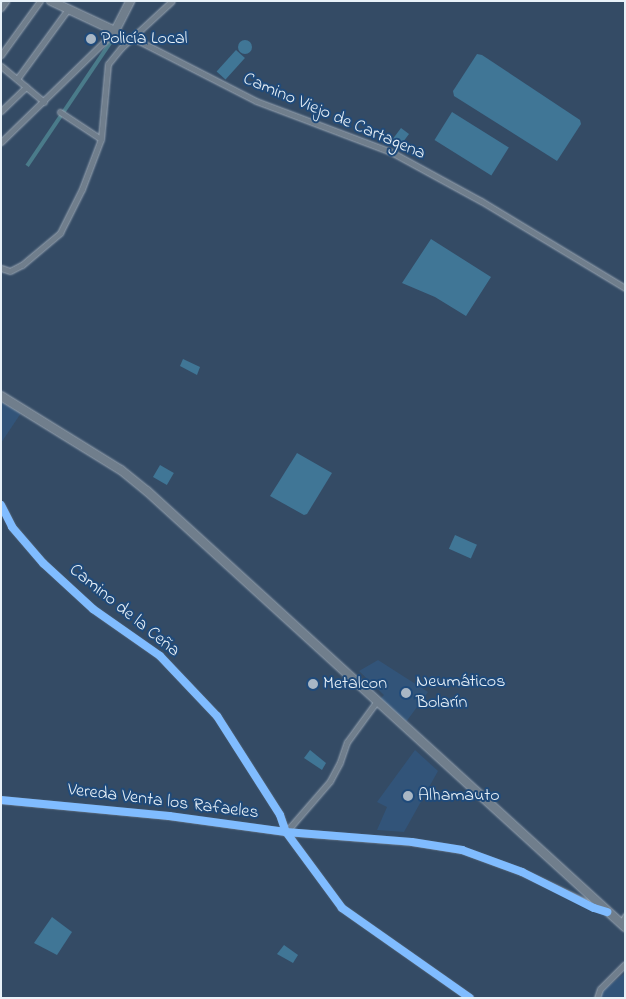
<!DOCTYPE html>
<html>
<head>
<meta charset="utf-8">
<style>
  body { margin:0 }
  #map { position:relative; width:626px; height:999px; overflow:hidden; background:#344b65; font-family:"Indie Flower",sans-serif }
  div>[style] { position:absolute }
  .built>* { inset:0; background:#325479 }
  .green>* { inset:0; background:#4a7b8a; transform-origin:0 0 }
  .water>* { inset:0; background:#407696; transform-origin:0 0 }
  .round { border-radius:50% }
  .roads { filter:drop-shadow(0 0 1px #9aa6b3) drop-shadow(0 0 1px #9aa6b3) }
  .minor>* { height:5px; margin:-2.5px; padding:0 2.5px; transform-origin:2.5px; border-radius:2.5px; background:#707e8c }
  .secondary>* { height:8px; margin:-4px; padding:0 4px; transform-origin:4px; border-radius:4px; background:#707e8c }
  .primary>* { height:8px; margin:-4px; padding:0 4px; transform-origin:4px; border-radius:4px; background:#707e8c }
  .cycleway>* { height:8px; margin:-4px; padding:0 4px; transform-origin:4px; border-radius:4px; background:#80bcff }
  .dots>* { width:14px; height:14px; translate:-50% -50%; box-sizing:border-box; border:2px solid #1f4a7a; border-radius:50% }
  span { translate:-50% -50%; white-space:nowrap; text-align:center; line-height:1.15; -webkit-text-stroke:4px #1f4a7a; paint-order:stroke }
  .poi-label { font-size:18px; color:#e8f1f8 }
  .left { translate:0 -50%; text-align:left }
  .street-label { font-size:18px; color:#e8f1f8 }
  .frame { position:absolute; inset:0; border:2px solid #e8f1f8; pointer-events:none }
</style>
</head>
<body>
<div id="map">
  <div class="built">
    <div style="clip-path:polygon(1px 402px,21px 413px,1px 443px)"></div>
    <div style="clip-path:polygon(378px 660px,428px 692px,406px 722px,380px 699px,384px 695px,359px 671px)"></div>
    <div style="clip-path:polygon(415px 750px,438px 771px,404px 832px,377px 830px,387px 807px,377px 802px)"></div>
    <div style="clip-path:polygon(625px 973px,625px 998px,599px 998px,605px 989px)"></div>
  </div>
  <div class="green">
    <div style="left:111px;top:38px;width:4px;height:153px;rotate:34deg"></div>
  </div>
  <div class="water">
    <div class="round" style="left:238px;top:40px;width:14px;height:14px"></div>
    <div style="left:236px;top:50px;width:12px;height:29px;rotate:42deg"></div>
    <div style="clip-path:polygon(477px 54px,482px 55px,580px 120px,581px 124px,557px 161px,454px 96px,453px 91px)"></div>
    <div style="left:452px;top:112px;width:67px;height:33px;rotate:32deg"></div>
    <div style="left:401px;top:128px;width:10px;height:19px;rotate:37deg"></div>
    <div style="clip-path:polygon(431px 239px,491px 277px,466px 316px,435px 297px,402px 283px)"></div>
    <div style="clip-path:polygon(183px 359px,200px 367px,197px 375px,180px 366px)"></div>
    <div style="clip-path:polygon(297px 453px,332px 473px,307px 514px,304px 515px,270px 496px)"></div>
    <div style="left:160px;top:465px;width:16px;height:14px;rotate:30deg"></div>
    <div style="left:455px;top:535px;width:24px;height:15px;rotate:24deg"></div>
    <div style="clip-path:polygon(310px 750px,326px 763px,322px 770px,304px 758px)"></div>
    <div style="clip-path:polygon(52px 917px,72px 932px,57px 955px,34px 943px)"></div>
    <div style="clip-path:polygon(284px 945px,298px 955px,293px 963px,277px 954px)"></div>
  </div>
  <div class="roads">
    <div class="minor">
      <div style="left:1px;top:8px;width:9px;rotate:-54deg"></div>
      <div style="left:133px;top:38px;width:138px;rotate:27.1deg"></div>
      <div style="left:256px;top:101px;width:144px;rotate:20.7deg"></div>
      <div style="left:391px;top:152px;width:102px;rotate:28.6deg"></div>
      <div style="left:481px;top:201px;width:168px;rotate:31.1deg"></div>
      <div style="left:1px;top:55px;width:67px;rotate:-54.2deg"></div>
      <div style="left:1px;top:66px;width:56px;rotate:39.9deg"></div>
      <div style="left:17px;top:79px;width:87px;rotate:-53.9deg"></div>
      <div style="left:1px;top:111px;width:35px;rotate:-44deg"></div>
      <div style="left:60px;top:112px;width:49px;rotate:33.4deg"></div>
      <div style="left:1px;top:142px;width:159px;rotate:-44.2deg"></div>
      <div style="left:1px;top:268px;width:9px;rotate:18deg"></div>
      <div style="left:10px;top:271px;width:13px;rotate:-27deg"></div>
      <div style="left:22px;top:265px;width:50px;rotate:-40.1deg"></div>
      <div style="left:60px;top:233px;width:49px;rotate:-63.4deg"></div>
      <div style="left:82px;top:189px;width:53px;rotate:-69.2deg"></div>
      <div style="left:101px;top:139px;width:75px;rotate:-84.7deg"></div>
      <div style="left:108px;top:64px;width:21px;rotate:-51deg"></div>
      <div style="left:121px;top:48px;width:69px;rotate:-42.7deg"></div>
      <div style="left:1px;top:505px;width:25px;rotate:63deg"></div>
      <div style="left:12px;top:527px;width:48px;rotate:49.3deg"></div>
      <div style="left:43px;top:563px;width:68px;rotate:42.6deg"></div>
      <div style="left:93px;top:609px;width:82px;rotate:35deg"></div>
      <div style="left:160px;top:656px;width:83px;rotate:46.5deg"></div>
      <div style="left:217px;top:716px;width:117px;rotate:57.5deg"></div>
      <div style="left:280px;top:815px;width:18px;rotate:71deg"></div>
      <div style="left:286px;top:832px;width:94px;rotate:53.6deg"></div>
      <div style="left:342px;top:908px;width:156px;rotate:35.1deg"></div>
      <div style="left:1px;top:800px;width:169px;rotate:5.4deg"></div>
      <div style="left:169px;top:816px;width:118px;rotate:7.8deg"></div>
      <div style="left:286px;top:832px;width:126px;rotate:4.5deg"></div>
      <div style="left:412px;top:842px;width:51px;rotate:9.1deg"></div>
      <div style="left:462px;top:850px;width:64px;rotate:20.1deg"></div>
      <div style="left:522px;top:872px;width:94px;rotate:25.2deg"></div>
      <div style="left:286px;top:832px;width:67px;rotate:-49.2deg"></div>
      <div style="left:330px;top:781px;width:21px;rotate:-62deg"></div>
      <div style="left:340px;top:762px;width:21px;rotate:-71deg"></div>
      <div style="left:347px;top:742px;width:51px;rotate:-53.8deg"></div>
      <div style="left:621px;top:924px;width:9px;rotate:-63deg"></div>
      <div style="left:597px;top:998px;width:9px;rotate:-72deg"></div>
      <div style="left:600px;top:989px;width:35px;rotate:-45deg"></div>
    </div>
    <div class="secondary">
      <div style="left:51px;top:1px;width:71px;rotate:25.1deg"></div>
      <div style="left:115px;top:31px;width:34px;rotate:-63deg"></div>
    </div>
    <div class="primary">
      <div style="left:1px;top:396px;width:141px;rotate:31.7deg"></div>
      <div style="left:121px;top:470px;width:33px;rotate:39deg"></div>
      <div style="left:147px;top:491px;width:647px;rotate:42.37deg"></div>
    </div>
  </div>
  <div class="cycleway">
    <div style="left:1px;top:505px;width:25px;rotate:63deg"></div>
    <div style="left:12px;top:527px;width:48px;rotate:49.3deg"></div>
    <div style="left:43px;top:563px;width:68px;rotate:42.6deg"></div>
    <div style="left:93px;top:609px;width:82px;rotate:35deg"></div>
    <div style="left:160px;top:656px;width:83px;rotate:46.5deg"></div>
    <div style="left:217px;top:716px;width:117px;rotate:57.5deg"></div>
    <div style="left:280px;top:815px;width:18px;rotate:71deg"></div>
    <div style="left:286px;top:832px;width:94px;rotate:53.6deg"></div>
    <div style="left:342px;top:908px;width:156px;rotate:35.1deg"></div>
    <div style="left:1px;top:800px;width:169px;rotate:5.4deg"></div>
    <div style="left:169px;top:816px;width:118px;rotate:7.8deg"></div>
    <div style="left:286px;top:832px;width:126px;rotate:4.5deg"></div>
    <div style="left:412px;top:842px;width:51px;rotate:9.1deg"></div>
    <div style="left:462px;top:850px;width:64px;rotate:20.1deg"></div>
    <div style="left:522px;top:872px;width:80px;rotate:26.6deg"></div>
    <div style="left:594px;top:908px;width:14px;rotate:17deg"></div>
  </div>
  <div class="dots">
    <div style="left:91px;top:39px;background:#a9b7c5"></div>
    <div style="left:313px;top:684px;background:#a9b7c5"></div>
    <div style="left:406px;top:693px;background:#a9b7c5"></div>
    <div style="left:408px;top:796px;background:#a9b7c5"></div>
  </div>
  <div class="poi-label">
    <span class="left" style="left:101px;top:39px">Policía Local</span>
    <span class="left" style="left:416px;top:693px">Neumáticos<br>Bolarín</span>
    <span class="left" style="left:323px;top:684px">Metalcon</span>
    <span class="left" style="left:418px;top:796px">Alhamauto</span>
  </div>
  <div class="street-label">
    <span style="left:334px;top:117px;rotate:23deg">Camino Viejo de Cartagena</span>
    <span style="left:124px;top:611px;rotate:39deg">Camino de la Ceña</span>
    <span style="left:163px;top:802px;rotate:7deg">Vereda Venta los Rafaeles</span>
  </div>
  <div class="frame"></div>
</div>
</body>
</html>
